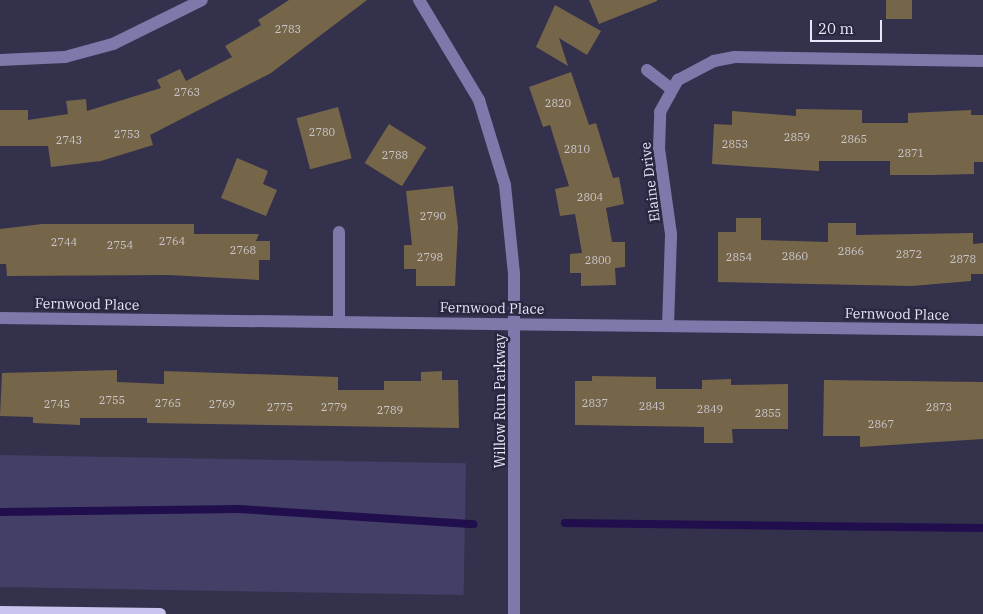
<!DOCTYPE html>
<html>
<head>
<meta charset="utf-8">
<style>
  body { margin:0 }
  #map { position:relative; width:983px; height:614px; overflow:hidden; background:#34314c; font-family:"IBM Plex Serif",serif }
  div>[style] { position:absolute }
  .green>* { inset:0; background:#443f67; transform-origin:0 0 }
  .stream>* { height:8px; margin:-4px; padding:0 4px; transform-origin:4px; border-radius:4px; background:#200f4c }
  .building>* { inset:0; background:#756549; transform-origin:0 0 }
  .minor>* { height:12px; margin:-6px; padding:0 6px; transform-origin:6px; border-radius:6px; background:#7e79ab }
  .major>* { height:12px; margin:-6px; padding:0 6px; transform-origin:6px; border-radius:6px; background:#c8c6ee }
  span { translate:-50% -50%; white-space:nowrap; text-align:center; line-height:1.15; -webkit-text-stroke:5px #2a2741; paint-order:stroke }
  .number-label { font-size:11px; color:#cbc6cc }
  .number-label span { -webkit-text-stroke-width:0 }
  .street-label { font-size:14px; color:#e8e7f8 }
  .scale { position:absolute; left:810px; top:20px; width:72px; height:22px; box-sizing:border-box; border:2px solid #e8e7f8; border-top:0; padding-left:6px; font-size:15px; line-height:18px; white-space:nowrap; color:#e8e7f8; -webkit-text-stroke:4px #2a2741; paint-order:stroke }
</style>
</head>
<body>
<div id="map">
  <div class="green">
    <div style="left:0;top:455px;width:466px;height:132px;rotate:1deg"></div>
  </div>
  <div class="stream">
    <div style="left:0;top:512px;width:239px;rotate:-0.7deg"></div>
    <div style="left:239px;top:509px;width:235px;rotate:3.7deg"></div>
    <div style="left:565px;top:523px;width:418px;rotate:0.7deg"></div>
  </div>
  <div class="building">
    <div style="clip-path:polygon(289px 0,367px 0,271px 73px,150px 135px,153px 145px,101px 161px,51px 167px,48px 146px,0 146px,0 110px,28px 110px,28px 120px,68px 114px,66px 101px,86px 99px,87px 111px,161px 88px,157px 80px,180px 69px,186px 81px,232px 57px,225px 46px,261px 25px,258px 20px)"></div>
    <div style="clip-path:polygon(589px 0,657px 0,657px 1px,599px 24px)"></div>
    <div style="left:886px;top:0;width:26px;height:19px"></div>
    <div style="clip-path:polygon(555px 5px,601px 31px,587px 55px,559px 38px,568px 66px,536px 47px)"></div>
    <div style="clip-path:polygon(571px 72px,589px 125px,596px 123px,613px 178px,619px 177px,624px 204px,606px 208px,612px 242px,625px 242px,625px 267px,615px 268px,616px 285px,581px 286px,581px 273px,570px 273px,570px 254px,582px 253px,575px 214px,560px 216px,555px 189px,569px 186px,550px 125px,543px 127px,529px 87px)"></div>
    <div style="left:338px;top:107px;width:53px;height:43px;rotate:75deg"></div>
    <div style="clip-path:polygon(796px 109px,862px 110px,862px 123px,908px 123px,908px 113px,971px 110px,971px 115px,983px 115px,983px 162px,974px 162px,974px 174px,933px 175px,890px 175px,890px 161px,819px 161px,819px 171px,712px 164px,714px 124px,732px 125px,732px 111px,796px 116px)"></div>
    <div style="left:389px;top:124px;width:44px;height:46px;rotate:32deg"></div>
    <div style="clip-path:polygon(237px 158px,268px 171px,263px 184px,277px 190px,266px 216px,221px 198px)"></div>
    <div style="clip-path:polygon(453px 186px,458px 227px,455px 286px,416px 286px,416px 269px,404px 269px,404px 245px,412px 245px,406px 191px)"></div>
    <div style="clip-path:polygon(736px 218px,761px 218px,761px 240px,828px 242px,828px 223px,856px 223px,856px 235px,973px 233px,973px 244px,983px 243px,983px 274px,971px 274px,971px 281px,912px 286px,718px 282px,718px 232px,736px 232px)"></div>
    <div style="clip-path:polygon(42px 224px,194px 224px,194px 234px,259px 234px,256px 241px,270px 241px,270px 260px,259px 260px,259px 280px,168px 275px,7px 276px,6px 264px,0 264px,0 229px)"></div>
    <div style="clip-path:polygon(117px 370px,117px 382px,164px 384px,164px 371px,338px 377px,338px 390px,384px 390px,384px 381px,421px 381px,421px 372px,442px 371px,442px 380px,458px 380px,459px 428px,147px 423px,147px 418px,80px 418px,80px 425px,33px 423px,33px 417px,0 416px,2px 373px)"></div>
    <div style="clip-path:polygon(592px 376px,656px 377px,656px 389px,702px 389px,702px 380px,731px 379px,731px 385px,788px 384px,788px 429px,732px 429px,733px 443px,704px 443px,704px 427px,575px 425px,575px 381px,592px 381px)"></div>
    <div style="clip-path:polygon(824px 380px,983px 382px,983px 439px,860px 447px,860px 436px,823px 436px)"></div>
  </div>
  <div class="minor">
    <div style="left:419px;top:0;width:117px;rotate:59deg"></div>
    <div style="left:479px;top:100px;width:89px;rotate:73deg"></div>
    <div style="left:505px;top:185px;width:89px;rotate:84.2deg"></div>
    <div style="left:514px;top:274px;width:340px;rotate:90deg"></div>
    <div style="left:0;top:60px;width:65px;rotate:-2.6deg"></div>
    <div style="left:65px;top:57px;width:50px;rotate:-15.2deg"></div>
    <div style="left:113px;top:44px;width:99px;rotate:-26.3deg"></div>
    <div style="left:647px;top:70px;width:31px;rotate:38deg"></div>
    <div style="left:0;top:318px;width:983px;rotate:0.7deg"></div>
    <div style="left:339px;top:321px;width:89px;rotate:-90deg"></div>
    <div style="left:668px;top:326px;width:92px;rotate:-88.1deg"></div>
    <div style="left:671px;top:234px;width:86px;rotate:-98deg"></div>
    <div style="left:659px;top:149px;width:37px;rotate:-88deg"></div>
    <div style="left:660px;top:112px;width:37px;rotate:-61deg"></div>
    <div style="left:678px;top:80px;width:41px;rotate:-27.8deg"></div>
    <div style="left:714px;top:61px;width:21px;rotate:-11deg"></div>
    <div style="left:735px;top:57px;width:248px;rotate:0.9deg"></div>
  </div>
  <div class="major">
    <div style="left:0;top:612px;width:160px;rotate:0.7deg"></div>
  </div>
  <div class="number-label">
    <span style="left:288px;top:29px">2783</span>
    <span style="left:187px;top:92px">2763</span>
    <span style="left:558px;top:103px">2820</span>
    <span style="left:322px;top:132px">2780</span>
    <span style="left:127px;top:134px">2753</span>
    <span style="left:797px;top:137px">2859</span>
    <span style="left:854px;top:139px">2865</span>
    <span style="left:69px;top:140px">2743</span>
    <span style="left:735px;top:144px">2853</span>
    <span style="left:577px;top:149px">2810</span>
    <span style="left:911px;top:153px">2871</span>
    <span style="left:395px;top:155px">2788</span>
    <span style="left:590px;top:197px">2804</span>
    <span style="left:433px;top:216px">2790</span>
    <span style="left:172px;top:241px">2764</span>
    <span style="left:64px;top:242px">2744</span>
    <span style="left:120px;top:245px">2754</span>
    <span style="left:243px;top:250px">2768</span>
    <span style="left:851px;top:251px">2866</span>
    <span style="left:909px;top:254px">2872</span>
    <span style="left:795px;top:256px">2860</span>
    <span style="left:430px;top:257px">2798</span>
    <span style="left:739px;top:257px">2854</span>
    <span style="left:963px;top:259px">2878</span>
    <span style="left:598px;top:260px">2800</span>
    <span style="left:112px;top:400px">2755</span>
    <span style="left:168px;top:403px">2765</span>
    <span style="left:595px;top:403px">2837</span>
    <span style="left:57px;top:404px">2745</span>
    <span style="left:222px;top:404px">2769</span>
    <span style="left:652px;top:406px">2843</span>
    <span style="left:280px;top:407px">2775</span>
    <span style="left:334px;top:407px">2779</span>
    <span style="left:939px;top:407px">2873</span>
    <span style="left:710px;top:409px">2849</span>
    <span style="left:390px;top:410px">2789</span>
    <span style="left:768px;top:413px">2855</span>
    <span style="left:881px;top:424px">2867</span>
  </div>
  <div class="street-label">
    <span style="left:650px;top:182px;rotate:-97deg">Elaine Drive</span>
    <span style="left:87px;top:304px;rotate:1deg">Fernwood Place</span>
    <span style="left:492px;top:308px;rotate:1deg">Fernwood Place</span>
    <span style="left:897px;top:314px;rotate:1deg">Fernwood Place</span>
    <span style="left:500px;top:401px;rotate:-90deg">Willow Run Parkway</span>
  </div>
  <div class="scale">20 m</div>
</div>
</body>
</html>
